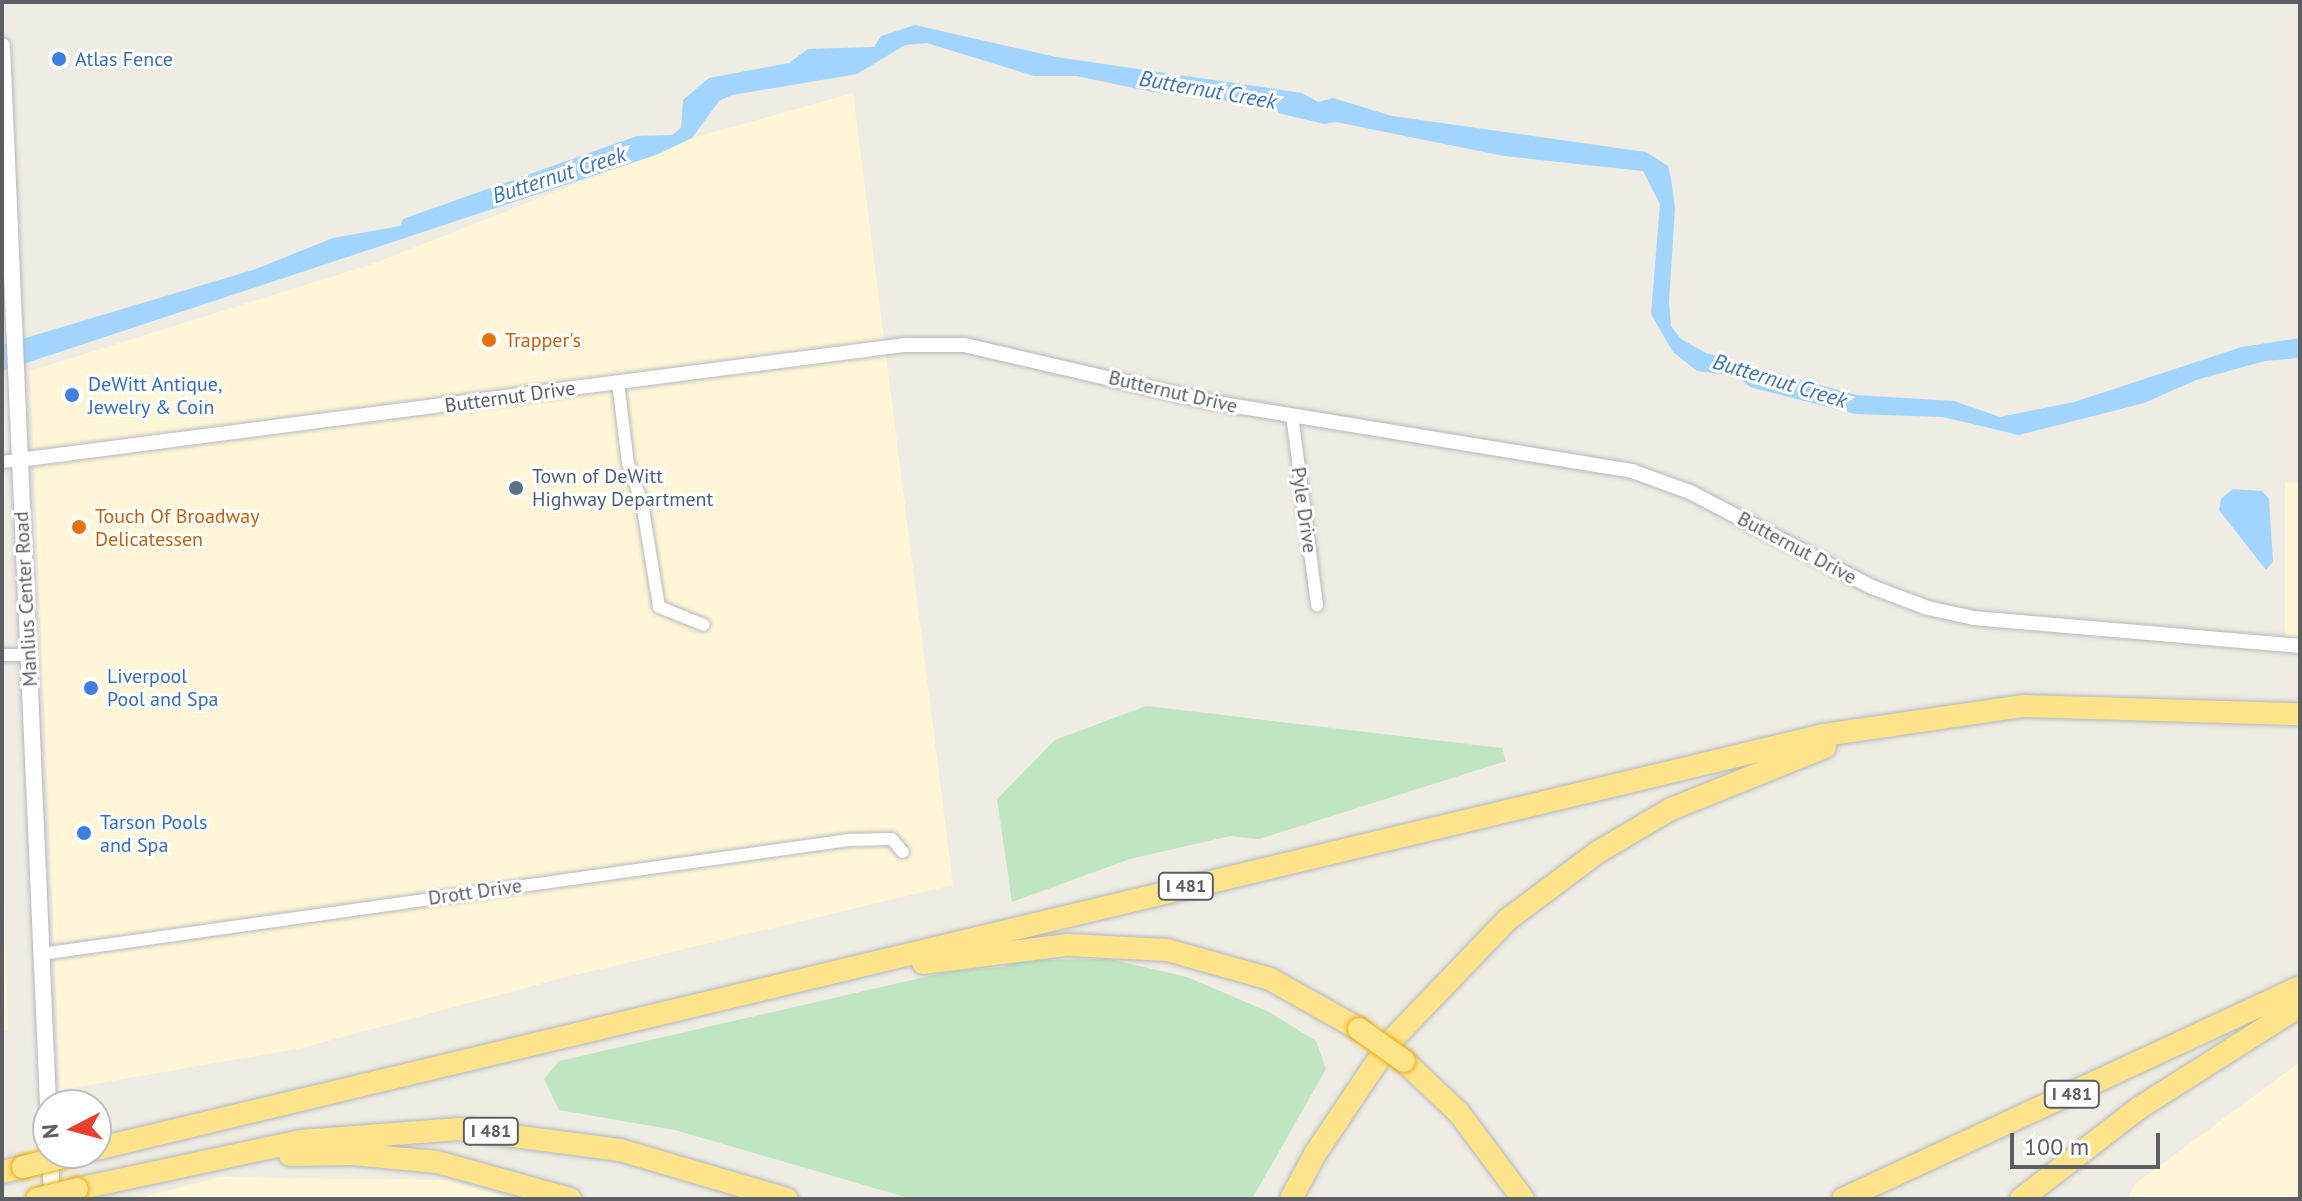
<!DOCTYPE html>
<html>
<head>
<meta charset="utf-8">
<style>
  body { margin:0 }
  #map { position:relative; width:2302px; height:1201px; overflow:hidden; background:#eeece3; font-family:"PT Sans",sans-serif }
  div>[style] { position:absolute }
  .commercial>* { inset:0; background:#fef6d7; transform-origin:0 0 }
  .green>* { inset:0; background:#bfe6c0 }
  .water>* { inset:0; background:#a1d4ff }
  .roads { filter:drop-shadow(0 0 2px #b5b8bd) drop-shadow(0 0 2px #b5b8bd) }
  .minor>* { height:12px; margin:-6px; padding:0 6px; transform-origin:6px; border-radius:6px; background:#fff }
  .tertiary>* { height:14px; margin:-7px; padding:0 7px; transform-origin:7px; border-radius:7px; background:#fff }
  .secondary>* { height:16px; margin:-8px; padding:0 8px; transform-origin:8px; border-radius:8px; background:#fff }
  .motorway>* { height:22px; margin:-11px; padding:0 11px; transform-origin:11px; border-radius:11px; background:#fde38a }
  .bridges { filter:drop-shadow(0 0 2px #f0ab00) drop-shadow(0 0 2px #f0ab00) }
  .motorway-bridge>* { height:22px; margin:-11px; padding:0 11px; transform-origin:11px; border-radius:11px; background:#fde38a }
  .dots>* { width:22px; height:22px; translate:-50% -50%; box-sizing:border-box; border:4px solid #fff; border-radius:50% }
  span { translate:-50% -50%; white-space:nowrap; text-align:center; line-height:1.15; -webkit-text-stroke:6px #fff; paint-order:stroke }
  .shield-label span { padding:2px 6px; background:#fff; border:2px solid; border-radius:6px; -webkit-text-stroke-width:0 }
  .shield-label { font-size:18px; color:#5b5e63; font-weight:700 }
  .shop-label { font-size:20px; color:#366cbe }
  .left { translate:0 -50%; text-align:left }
  .food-label { font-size:20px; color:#c56008 }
  .street-label { font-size:20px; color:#5b5e63 }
  .service-label { font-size:20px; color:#4e5e75 }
  .water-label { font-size:22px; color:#3e73b2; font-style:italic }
  .frame { position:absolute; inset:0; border:4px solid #5b5e63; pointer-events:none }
  .north { position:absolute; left:32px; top:1089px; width:80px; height:80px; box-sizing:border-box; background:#fff; border:2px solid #bdbfc1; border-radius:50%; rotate:264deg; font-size:22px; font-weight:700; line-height:32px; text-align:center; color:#5b5e63 }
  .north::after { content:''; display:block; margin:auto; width:28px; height:36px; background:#ea3f2c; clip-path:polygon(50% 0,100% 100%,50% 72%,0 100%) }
  .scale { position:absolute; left:2010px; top:1133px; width:150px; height:36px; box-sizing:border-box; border:4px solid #5b5e63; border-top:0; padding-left:10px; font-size:24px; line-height:28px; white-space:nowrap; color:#5b5e63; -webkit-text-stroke:6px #fff; paint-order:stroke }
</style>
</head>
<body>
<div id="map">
  <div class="commercial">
    <div style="clip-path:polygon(853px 93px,953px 885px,555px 980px,302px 1048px,60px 1090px,30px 371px,372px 264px,692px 138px)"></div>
    <div style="left:2300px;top:483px;width:156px;height:15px;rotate:90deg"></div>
    <div style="clip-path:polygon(2px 828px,8px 1030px,2px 1031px)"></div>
    <div style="clip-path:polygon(2300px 1062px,2300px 1199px,2127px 1199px,2135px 1184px)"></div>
    <div style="clip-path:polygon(221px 1177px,449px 1180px,513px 1199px,135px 1199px)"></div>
  </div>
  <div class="green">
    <div style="clip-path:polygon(1146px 706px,1502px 748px,1506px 761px,1259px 839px,1230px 836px,1130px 859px,1012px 902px,997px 799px,1055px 740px)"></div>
    <div style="clip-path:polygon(1109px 959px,1187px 977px,1267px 1011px,1316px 1041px,1326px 1069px,1252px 1199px,912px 1199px,675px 1130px,559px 1110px,544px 1079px,559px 1061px,951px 971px,1004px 967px,1016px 960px)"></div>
  </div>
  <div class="water">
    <div style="clip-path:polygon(915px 25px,1056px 57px,1302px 93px,1318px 102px,1333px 98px,1392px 116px,1646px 152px,1668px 166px,1671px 179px,1675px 208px,1669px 302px,1671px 326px,1681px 339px,1706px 353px,1856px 395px,1954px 401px,2000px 417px,2074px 402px,2242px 347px,2300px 338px,2300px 358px,2265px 361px,2196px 380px,2144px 403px,2019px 435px,1943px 417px,1855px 414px,1750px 387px,1736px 376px,1697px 371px,1673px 352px,1651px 314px,1660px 204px,1643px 171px,1504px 156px,1336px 122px,1324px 124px,1211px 97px,1152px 92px,1077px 76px,1034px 76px,927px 43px,905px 45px,857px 74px,732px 95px,719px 101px,692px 138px,656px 155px,2px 371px,2px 345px,256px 269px,333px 238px,400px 226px,403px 219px,637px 136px,672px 135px,681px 128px,683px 100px,709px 78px,789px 63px,808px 49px,874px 47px,881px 36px)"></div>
    <div style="clip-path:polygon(2233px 489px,2262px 491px,2269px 499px,2273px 562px,2266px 570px,2219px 510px,2221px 499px)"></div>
  </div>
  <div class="roads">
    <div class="minor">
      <div style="left:618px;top:382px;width:82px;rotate:83deg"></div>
      <div style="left:628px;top:463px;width:42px;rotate:70.7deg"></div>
      <div style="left:642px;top:503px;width:105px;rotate:80.7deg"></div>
      <div style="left:659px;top:607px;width:48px;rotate:21.8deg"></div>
      <div style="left:1292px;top:415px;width:192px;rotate:82.5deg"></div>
      <div style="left:2px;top:462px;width:17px;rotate:-7deg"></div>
      <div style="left:2px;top:655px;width:26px"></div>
      <div style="left:41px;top:954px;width:816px;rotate:-8.03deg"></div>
      <div style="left:849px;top:840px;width:43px;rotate:-1.3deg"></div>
      <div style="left:892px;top:839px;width:17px;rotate:50deg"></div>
    </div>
    <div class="tertiary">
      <div style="left:19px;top:460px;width:892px;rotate:-7.4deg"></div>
      <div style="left:904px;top:345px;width:60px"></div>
      <div style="left:964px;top:345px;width:253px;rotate:13deg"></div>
      <div style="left:1211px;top:402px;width:427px;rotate:9.3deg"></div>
      <div style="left:1632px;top:471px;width:62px;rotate:19.9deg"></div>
      <div style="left:1690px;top:492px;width:205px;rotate:27.6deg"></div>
      <div style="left:1872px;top:587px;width:60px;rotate:20.6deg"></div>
      <div style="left:1928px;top:608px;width:47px;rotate:12.3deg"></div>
      <div style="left:1974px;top:618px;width:327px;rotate:4.9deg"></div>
    </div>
    <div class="secondary">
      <div style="left:2px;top:46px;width:1060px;rotate:87.51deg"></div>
      <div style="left:50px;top:1153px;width:46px;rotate:87.5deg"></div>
    </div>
    <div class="motorway">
      <div style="left:923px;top:963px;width:146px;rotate:-7.1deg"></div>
      <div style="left:1068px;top:945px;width:99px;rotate:2.9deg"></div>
      <div style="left:1167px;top:950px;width:107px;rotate:15.7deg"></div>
      <div style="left:1270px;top:979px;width:102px;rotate:29.3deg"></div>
      <div style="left:1404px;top:1061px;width:76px;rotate:43.4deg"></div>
      <div style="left:1459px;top:1113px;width:107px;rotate:53.3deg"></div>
      <div style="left:96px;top:1149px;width:1777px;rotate:-13.47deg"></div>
      <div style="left:1824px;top:735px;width:202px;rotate:-8.3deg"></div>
      <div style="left:2024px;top:706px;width:276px;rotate:1.7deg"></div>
      <div style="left:290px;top:1155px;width:62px;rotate:-0.9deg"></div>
      <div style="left:352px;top:1154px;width:85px;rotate:5.4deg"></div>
      <div style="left:437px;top:1162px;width:138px;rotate:15.5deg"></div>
      <div style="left:2px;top:1172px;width:22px;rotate:-13deg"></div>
      <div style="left:77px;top:1189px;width:229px;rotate:-12.1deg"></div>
      <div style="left:301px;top:1141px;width:159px;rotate:-4.3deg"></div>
      <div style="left:460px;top:1129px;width:161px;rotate:7.5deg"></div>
      <div style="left:620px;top:1150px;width:174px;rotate:16.4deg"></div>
      <div style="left:1291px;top:1199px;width:51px;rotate:-61.9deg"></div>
      <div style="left:1315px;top:1154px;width:136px;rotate:-56.1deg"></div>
      <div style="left:1391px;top:1041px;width:168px;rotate:-46.2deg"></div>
      <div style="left:1507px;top:920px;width:114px;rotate:-36.8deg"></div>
      <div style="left:1598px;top:852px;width:85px;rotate:-30.5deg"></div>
      <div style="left:1671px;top:809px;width:166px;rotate:-21.9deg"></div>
      <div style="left:1843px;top:1199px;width:504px;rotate:-24.89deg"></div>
      <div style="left:2021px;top:1199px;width:149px;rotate:-37.6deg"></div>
      <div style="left:2139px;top:1108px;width:191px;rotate:-32.4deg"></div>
    </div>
  </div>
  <div class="bridges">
    <div class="motorway-bridge">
      <div style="left:1359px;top:1029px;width:55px;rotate:35.4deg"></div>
      <div style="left:23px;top:1167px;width:54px;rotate:-14deg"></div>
      <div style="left:37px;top:1199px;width:41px;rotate:-14deg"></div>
    </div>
  </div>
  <div class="dots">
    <div style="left:59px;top:59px;background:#3f7fe0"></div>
    <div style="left:489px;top:340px;background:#e8710a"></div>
    <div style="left:72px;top:395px;background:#3f7fe0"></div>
    <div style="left:516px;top:488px;background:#5c6f8a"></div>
    <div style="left:79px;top:527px;background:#e8710a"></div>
    <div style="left:91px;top:688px;background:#3f7fe0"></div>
    <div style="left:84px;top:833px;background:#3f7fe0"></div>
  </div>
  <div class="shield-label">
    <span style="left:1186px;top:886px">I 481</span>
    <span style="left:2072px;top:1094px">I 481</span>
    <span style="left:491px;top:1131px">I 481</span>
  </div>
  <div class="shop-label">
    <span class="left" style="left:75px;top:59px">Atlas Fence</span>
    <span class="left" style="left:88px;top:396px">DeWitt Antique,<br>Jewelry &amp; Coin</span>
    <span class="left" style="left:107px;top:688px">Liverpool<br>Pool and Spa</span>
    <span class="left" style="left:100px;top:834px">Tarson Pools<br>and Spa</span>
  </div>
  <div class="food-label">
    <span class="left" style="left:505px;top:340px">Trapper's</span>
    <span class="left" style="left:95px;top:528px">Touch Of Broadway<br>Delicatessen</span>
  </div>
  <div class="street-label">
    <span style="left:1173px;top:392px;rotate:13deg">Butternut Drive</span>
    <span style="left:510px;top:397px;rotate:-8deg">Butternut Drive</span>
    <span style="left:1304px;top:510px;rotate:82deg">Pyle Drive</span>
    <span style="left:1797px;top:548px;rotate:28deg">Butternut Drive</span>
    <span style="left:26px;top:599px;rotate:-93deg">Manlius Center Road</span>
    <span style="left:475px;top:892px;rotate:-8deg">Drott Drive</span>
  </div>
  <div class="service-label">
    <span class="left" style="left:532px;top:488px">Town of DeWitt<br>Highway Department</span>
  </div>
  <div class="water-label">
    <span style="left:1208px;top:90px;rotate:10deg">Butternut Creek</span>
    <span style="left:559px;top:175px;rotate:-18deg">Butternut Creek</span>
    <span style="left:1780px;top:381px;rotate:17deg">Butternut Creek</span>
  </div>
  <div class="frame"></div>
  <div class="north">N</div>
  <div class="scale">100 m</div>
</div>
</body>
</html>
